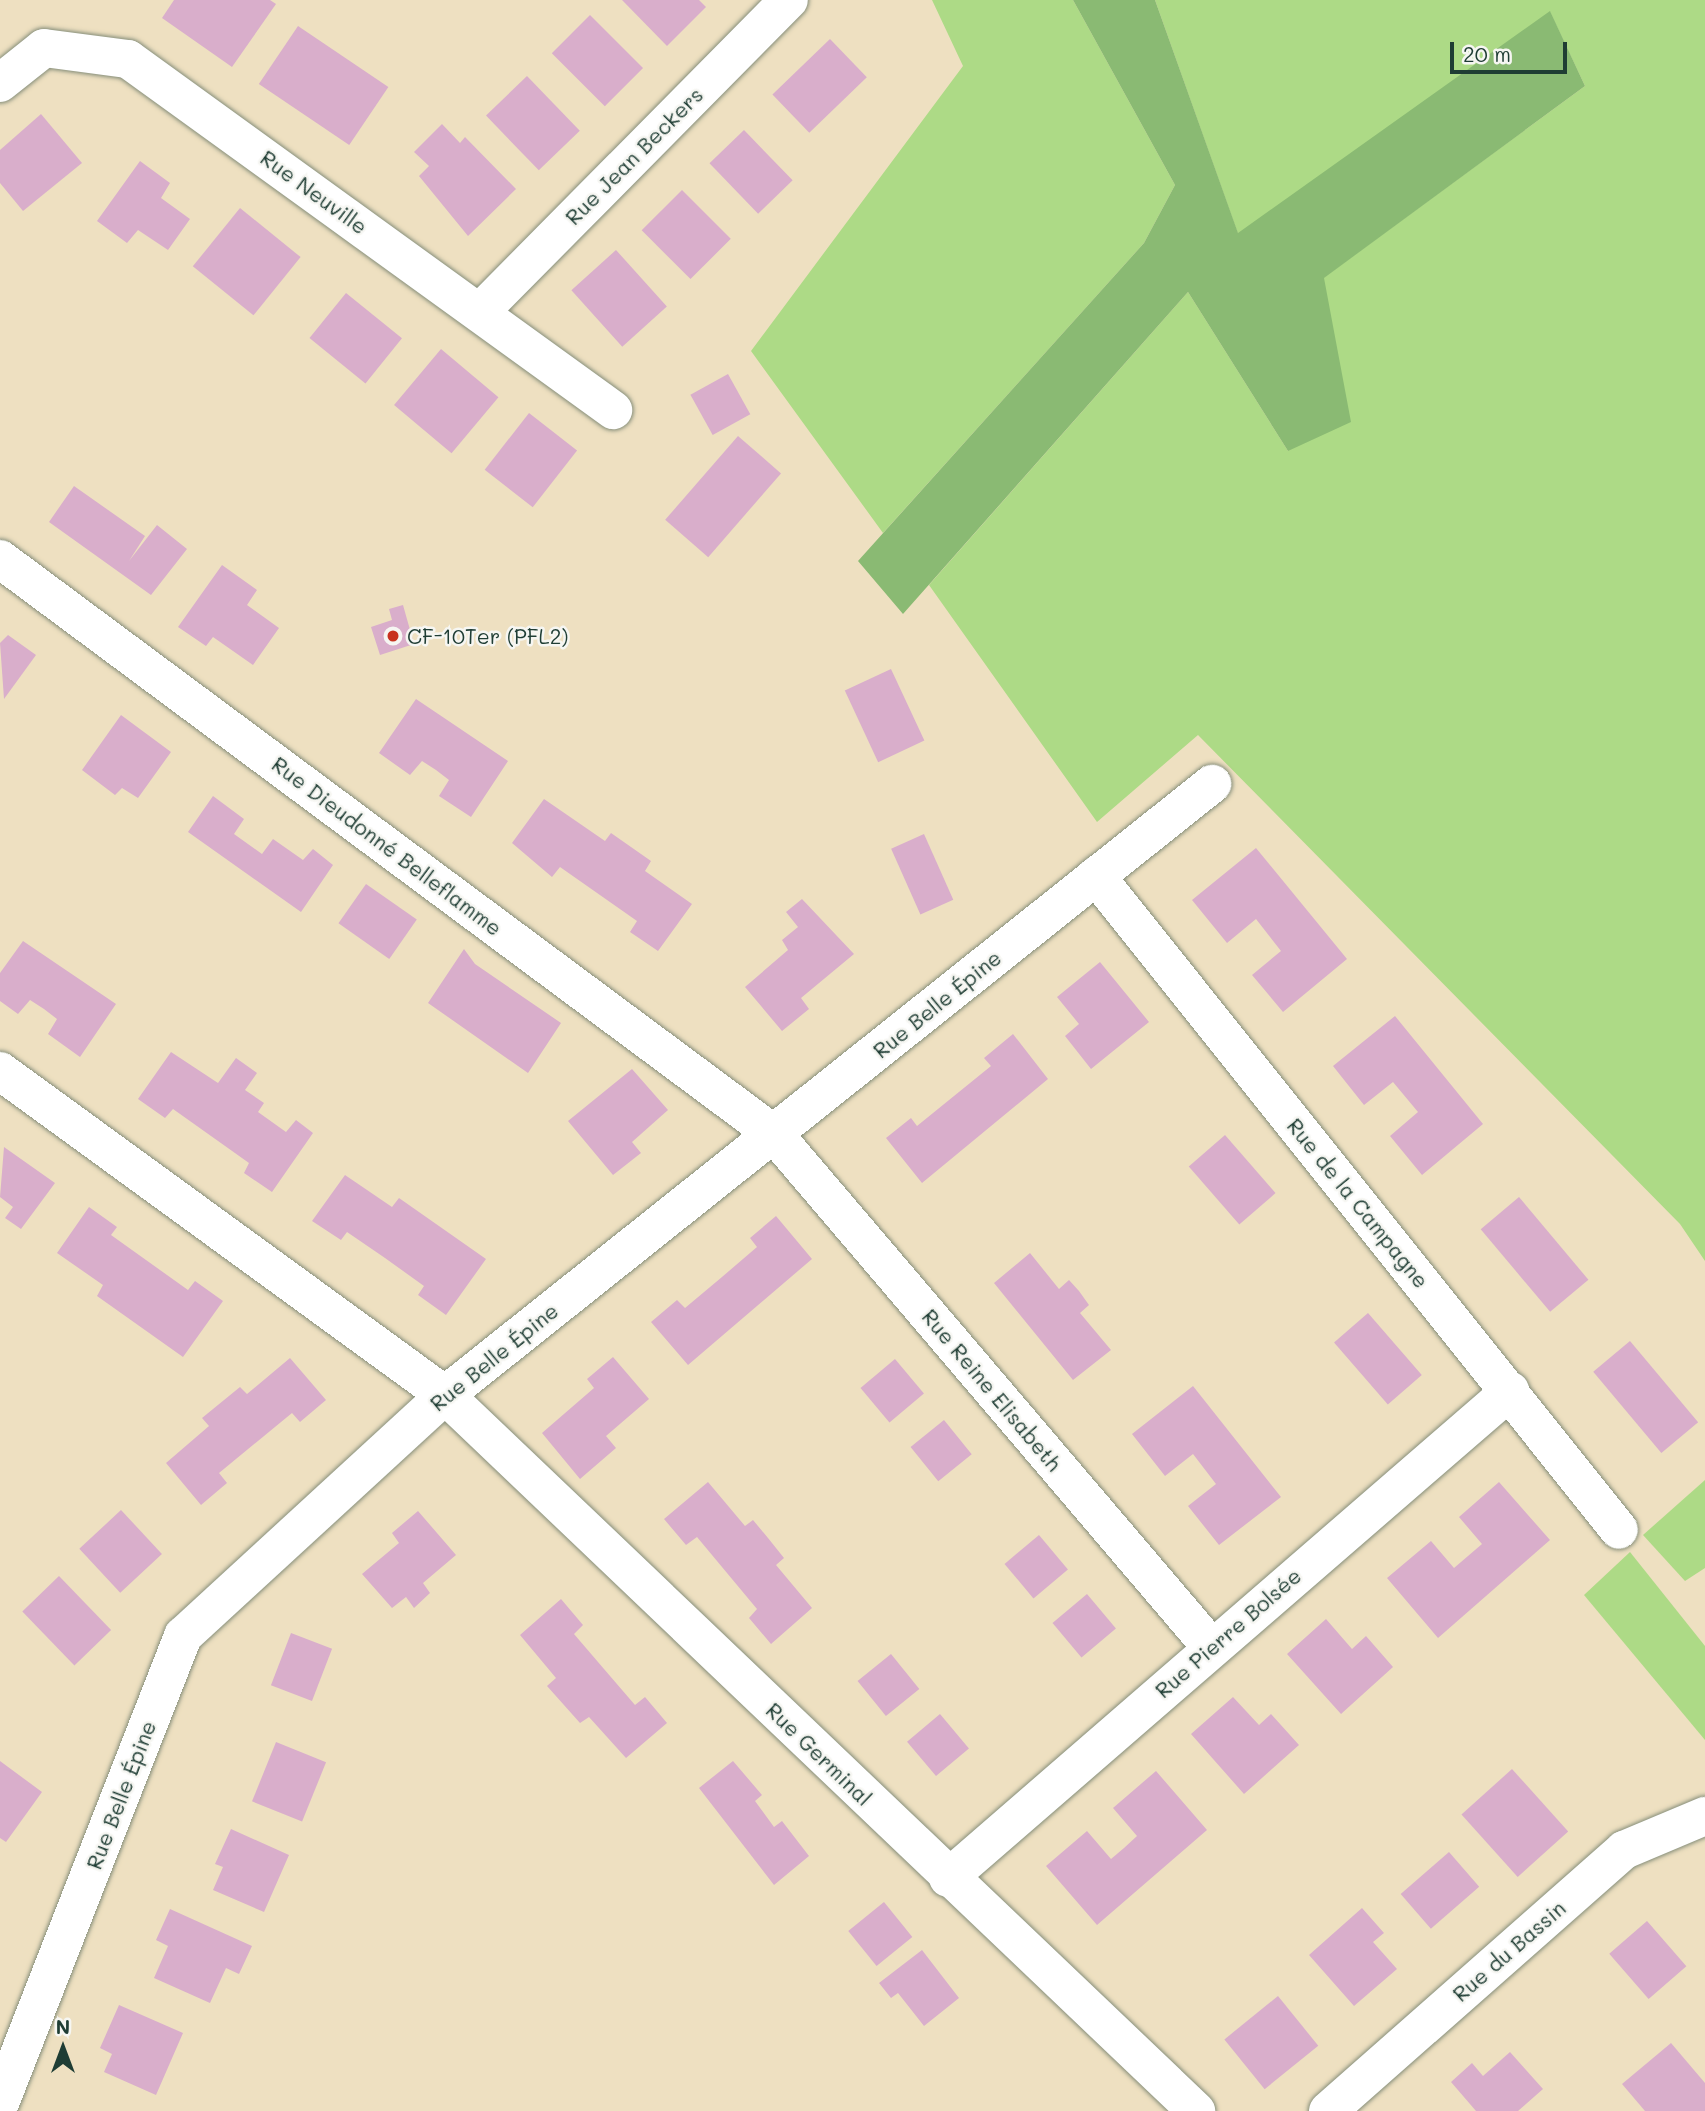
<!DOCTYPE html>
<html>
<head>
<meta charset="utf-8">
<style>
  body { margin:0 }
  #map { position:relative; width:1705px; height:2111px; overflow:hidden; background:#eee0c1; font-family:Mali,sans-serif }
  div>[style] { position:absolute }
  .green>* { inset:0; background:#adda86 }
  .forest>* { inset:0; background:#8aba73 }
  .building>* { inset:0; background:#d9aecb; transform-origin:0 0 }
  .roads { filter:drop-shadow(0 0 2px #868e7a) drop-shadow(0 0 2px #868e7a) }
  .minor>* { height:38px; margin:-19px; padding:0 19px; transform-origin:19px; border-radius:19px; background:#fff }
  .dots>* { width:19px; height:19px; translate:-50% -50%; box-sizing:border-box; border:4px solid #f6f6f2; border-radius:50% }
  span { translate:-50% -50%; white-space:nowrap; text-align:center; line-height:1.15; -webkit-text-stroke:5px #f6f6f2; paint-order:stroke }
  .street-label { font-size:21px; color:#1f3d34 }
  .poi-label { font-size:21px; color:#1f3d34 }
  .left { translate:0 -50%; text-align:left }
  .north { position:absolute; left:28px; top:2013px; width:70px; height:70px; -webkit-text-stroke:5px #f6f6f2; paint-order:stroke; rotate:0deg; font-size:19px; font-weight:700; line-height:28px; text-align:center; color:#1f3d34 }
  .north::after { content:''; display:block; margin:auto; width:24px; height:32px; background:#1f3d34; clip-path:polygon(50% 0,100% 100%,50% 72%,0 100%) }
  .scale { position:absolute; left:1450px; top:42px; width:117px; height:32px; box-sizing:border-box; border:4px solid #1f3d34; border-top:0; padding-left:9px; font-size:21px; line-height:24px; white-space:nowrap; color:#1f3d34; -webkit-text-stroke:5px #f6f6f2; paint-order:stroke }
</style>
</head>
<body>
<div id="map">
  <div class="green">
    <div style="clip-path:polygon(932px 0,1073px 0,1175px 185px,1144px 243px,883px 533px,751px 351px,963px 66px)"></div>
    <div style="clip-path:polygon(1155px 0,1705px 0,1705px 1261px,1680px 1224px,1198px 735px,1097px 822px,929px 585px,1188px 292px,1288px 451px,1323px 278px,1585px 86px,1550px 12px,1238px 234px)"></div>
    <div style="clip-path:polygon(1705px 1480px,1705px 1568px,1685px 1581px,1643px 1535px)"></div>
    <div style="clip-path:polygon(1630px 1552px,1705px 1646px,1705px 1740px,1584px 1595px)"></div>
  </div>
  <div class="forest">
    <div style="clip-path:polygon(1073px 0,1155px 0,1238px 233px,1550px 11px,1585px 86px,1324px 278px,1351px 422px,1288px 451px,1188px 292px,903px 614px,858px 561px,1144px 243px,1175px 185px)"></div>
  </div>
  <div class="building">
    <div style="clip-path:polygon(174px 0,270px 0,276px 4px,232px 67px,162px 18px)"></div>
    <div style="clip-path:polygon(622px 0,699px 0,706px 7px,667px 46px)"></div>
    <div style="left:590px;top:15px;width:75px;height:54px;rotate:45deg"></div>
    <div style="left:298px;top:26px;width:109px;height:70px;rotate:34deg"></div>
    <div style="left:830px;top:39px;width:53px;height:80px;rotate:46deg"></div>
    <div style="left:527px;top:76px;width:76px;height:57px;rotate:46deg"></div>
    <div style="clip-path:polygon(41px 114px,82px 163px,23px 211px,0 183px,0 150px)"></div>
    <div style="clip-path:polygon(442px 124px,460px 143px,465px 137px,516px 189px,468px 236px,419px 176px,429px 166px,414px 152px)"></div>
    <div style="left:744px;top:130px;width:70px;height:48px;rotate:46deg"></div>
    <div style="clip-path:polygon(140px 161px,170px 183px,161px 198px,190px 219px,168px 250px,138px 230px,127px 243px,97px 221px)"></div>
    <div style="left:682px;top:190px;width:69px;height:57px;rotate:45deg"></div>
    <div style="left:240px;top:208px;width:78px;height:75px;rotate:39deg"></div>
    <div style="left:616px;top:250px;width:76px;height:60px;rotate:48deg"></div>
    <div style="left:346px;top:293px;width:72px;height:58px;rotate:39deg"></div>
    <div style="left:441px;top:349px;width:75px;height:73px;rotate:40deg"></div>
    <div style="left:728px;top:374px;width:46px;height:43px;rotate:61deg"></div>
    <div style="left:529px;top:413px;width:61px;height:72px;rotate:38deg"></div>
    <div style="left:738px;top:436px;width:57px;height:111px;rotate:41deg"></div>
    <div style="clip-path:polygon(74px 486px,145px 536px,129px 561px,157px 525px,187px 549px,151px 595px,49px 522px)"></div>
    <div style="clip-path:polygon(222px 565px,257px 590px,247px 605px,279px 628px,253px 665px,213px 637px,206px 646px,178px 627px)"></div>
    <div style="clip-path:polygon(403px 605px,414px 644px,380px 655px,371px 627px,392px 620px,389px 609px)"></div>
    <div style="clip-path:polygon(8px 635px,36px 655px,4px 699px,0 643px)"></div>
    <div style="left:891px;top:669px;width:79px;height:51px;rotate:65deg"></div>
    <div style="clip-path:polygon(416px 699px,508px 761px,471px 817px,439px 796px,449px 780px,436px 770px,422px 761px,410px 775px,379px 753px)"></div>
    <div style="clip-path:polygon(121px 715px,171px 752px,138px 798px,122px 788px,115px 795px,82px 770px)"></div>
    <div style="clip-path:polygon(213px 796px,244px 819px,234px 834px,262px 854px,273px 839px,303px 860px,313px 849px,333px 865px,301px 912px,188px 832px)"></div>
    <div style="clip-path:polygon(544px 799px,605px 841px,611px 833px,651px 861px,645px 871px,692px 904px,658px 951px,630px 932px,637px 921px,560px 867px,552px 877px,512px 843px)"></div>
    <div style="left:924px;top:834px;width:72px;height:36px;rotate:66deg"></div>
    <div style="clip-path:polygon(1256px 848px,1347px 959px,1283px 1012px,1252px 975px,1281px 951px,1256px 919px,1227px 943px,1192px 900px)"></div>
    <div style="left:366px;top:884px;width:62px;height:48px;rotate:35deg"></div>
    <div style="clip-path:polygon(802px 899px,854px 954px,801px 998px,809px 1009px,782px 1031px,745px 987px,788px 950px,782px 940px,798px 927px,786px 912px)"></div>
    <div style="clip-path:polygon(23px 941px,116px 1004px,80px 1057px,48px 1034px,57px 1019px,44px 1009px,30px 1000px,18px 1014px,0 1001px,0 973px)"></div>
    <div style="clip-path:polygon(464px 949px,475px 964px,561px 1023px,528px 1073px,428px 1003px)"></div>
    <div style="clip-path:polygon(1100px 962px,1149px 1022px,1091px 1069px,1065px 1036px,1079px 1024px,1057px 997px)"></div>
    <div style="clip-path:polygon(1395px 1016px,1483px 1124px,1422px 1175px,1390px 1136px,1418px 1112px,1393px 1082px,1364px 1105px,1333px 1066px)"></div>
    <div style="clip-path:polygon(1013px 1034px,1048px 1079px,922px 1183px,886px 1138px,911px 1118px,917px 1126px,991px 1066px,984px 1058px)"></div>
    <div style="clip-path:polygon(171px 1052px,218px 1083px,236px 1058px,257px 1073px,245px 1090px,264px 1103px,258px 1112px,286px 1132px,296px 1120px,313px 1133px,272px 1192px,244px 1173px,249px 1163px,173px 1109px,165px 1118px,138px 1099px)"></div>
    <div style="clip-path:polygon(632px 1069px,668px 1110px,632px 1142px,641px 1153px,613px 1175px,568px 1121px)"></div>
    <div style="left:1225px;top:1135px;width:77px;height:48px;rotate:49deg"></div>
    <div style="clip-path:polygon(4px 1147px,55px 1183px,21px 1229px,5px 1218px,13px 1207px,0 1197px)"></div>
    <div style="clip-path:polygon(345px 1175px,392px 1207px,399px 1198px,486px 1259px,446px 1315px,418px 1295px,424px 1286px,385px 1258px,347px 1232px,341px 1240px,312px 1221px)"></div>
    <div style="left:1519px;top:1197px;width:108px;height:50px;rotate:50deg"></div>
    <div style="clip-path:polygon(89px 1207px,117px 1227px,111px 1235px,188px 1290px,195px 1281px,223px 1301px,183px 1357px,97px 1296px,103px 1285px,57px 1253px)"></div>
    <div style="clip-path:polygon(776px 1216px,812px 1259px,688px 1365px,651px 1322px,677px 1300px,685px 1308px,722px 1277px,757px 1247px,750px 1238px)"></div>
    <div style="clip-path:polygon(1030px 1253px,1059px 1289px,1069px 1280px,1079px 1291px,1089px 1305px,1080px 1313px,1111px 1350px,1073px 1380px,994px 1283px)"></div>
    <div style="left:1368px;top:1313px;width:82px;height:45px;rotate:49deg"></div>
    <div style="left:1630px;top:1341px;width:106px;height:48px;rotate:50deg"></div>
    <div style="clip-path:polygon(613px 1357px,649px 1399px,606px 1436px,616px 1448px,580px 1479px,542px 1433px,594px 1388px,587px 1379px)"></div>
    <div style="clip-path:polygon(290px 1358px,326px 1400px,300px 1422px,292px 1413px,219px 1473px,227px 1483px,201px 1505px,166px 1463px,209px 1426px,202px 1418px,240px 1387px,247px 1394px)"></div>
    <div style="left:895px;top:1359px;width:45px;height:45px;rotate:50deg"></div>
    <div style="clip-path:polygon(1193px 1386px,1281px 1497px,1219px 1545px,1188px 1506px,1216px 1484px,1193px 1454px,1165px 1476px,1132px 1434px)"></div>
    <div style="left:944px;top:1420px;width:44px;height:43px;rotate:51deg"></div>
    <div style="clip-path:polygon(708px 1482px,745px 1526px,753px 1520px,768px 1538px,784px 1558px,776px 1565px,812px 1608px,771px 1644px,749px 1618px,757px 1609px,697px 1537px,686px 1545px,664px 1519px)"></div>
    <div style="clip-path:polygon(1499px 1482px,1550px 1540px,1438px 1638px,1387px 1578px,1431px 1541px,1454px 1568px,1482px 1544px,1459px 1517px)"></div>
    <div style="left:121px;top:1510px;width:60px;height:57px;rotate:47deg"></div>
    <div style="clip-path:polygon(418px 1511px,456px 1555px,423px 1583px,430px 1593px,414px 1608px,406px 1597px,392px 1608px,362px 1574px,399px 1543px,392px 1533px)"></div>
    <div style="left:1039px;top:1535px;width:45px;height:45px;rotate:50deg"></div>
    <div style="left:59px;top:1576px;width:75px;height:51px;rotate:46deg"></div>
    <div style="left:1087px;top:1594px;width:45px;height:45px;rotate:50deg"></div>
    <div style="clip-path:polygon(561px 1599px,583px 1625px,574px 1634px,604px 1669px,635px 1705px,645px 1697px,667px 1723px,626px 1758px,589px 1717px,580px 1723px,547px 1686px,556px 1678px,520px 1635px)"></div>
    <div style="clip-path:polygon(1326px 1619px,1352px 1649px,1366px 1636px,1393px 1667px,1341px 1714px,1287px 1654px)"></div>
    <div style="left:291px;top:1633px;width:44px;height:56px;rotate:21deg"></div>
    <div style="left:891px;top:1654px;width:45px;height:43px;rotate:51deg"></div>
    <div style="clip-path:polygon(1233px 1697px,1259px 1725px,1271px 1714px,1299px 1745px,1244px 1794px,1191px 1734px)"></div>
    <div style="left:940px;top:1714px;width:45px;height:43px;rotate:50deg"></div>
    <div style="left:276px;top:1742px;width:54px;height:64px;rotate:22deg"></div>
    <div style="clip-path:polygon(0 1761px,42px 1792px,6px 1842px,0 1838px)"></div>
    <div style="clip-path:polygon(733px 1761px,762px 1795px,755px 1801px,774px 1827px,782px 1821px,809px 1856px,774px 1885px,699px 1788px)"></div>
    <div style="left:1512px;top:1769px;width:84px;height:68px;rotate:48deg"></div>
    <div style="clip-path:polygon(1156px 1771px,1207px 1830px,1097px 1925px,1046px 1866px,1087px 1831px,1111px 1859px,1124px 1848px,1137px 1836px,1113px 1808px)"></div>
    <div style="clip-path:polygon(231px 1829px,289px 1855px,264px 1912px,213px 1890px,223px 1867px,215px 1864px)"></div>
    <div style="left:1449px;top:1852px;width:46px;height:64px;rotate:49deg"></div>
    <div style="left:884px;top:1902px;width:45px;height:46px;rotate:51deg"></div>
    <div style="clip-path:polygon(1362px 1908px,1384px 1933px,1373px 1942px,1397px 1969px,1354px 2006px,1309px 1955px)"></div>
    <div style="clip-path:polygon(170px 1909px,252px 1946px,239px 1974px,226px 1968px,210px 2003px,154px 1978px,168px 1946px,156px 1940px)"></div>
    <div style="left:1647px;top:1921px;width:60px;height:50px;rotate:49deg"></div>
    <div style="clip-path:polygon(922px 1950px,959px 1998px,924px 2026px,898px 1993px,891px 1998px,879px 1983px)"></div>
    <div style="left:1278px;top:1996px;width:64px;height:69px;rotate:51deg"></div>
    <div style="clip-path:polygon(119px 2005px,183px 2033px,156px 2095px,104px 2072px,112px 2054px,100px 2048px)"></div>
    <div style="clip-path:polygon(1671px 2043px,1705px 2083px,1705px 2111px,1645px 2111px,1622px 2084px)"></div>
    <div style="clip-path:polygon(1510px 2052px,1543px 2089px,1518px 2111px,1476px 2111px,1451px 2082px,1472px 2063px,1483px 2076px)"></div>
  </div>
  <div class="roads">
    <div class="minor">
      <div style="left:0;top:83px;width:56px;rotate:-38.5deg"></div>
      <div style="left:44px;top:48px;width:85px;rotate:7.5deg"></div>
      <div style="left:128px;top:59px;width:599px;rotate:35.89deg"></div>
      <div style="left:480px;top:312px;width:439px;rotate:-45.3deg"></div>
      <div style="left:0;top:559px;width:964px;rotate:36.61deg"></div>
      <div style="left:774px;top:1134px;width:674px;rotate:49.57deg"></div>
      <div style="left:1096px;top:876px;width:837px;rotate:51.35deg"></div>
      <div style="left:0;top:1071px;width:550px;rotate:36.06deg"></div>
      <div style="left:445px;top:1395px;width:1038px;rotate:43.63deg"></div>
      <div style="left:948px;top:1878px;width:744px;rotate:-40.91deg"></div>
      <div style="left:0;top:2103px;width:502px;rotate:-68.6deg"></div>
      <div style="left:183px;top:1636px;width:356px;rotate:-42.6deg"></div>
      <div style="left:445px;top:1395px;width:981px;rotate:-38.54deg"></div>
      <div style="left:1328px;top:2111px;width:395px;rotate:-41.4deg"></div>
      <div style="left:1624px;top:1850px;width:88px;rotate:-22.8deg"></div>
    </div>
  </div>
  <div class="dots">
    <div style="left:393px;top:636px;background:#c8321e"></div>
  </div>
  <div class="street-label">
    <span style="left:634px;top:156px;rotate:-45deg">Rue Jean Beckers</span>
    <span style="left:314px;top:192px;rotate:36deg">Rue Neuville</span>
    <span style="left:387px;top:846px;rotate:37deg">Rue Dieudonné Belleflamme</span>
    <span style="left:937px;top:1004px;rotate:-39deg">Rue Belle Épine</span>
    <span style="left:1358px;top:1203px;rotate:51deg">Rue de la Campagne</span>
    <span style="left:494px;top:1357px;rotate:-39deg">Rue Belle Épine</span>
    <span style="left:992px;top:1390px;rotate:50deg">Rue Reine Elisabeth</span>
    <span style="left:1228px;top:1633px;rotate:-41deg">Rue Pierre Bolsée</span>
    <span style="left:819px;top:1754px;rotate:44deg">Rue Germinal</span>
    <span style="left:121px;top:1795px;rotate:-69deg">Rue Belle Épine</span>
    <span style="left:1509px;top:1951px;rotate:-41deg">Rue du Bassin</span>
  </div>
  <div class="poi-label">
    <span class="left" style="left:407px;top:636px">CF-10Ter (PFL2)</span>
  </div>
  <div class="north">N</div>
  <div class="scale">20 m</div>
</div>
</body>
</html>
